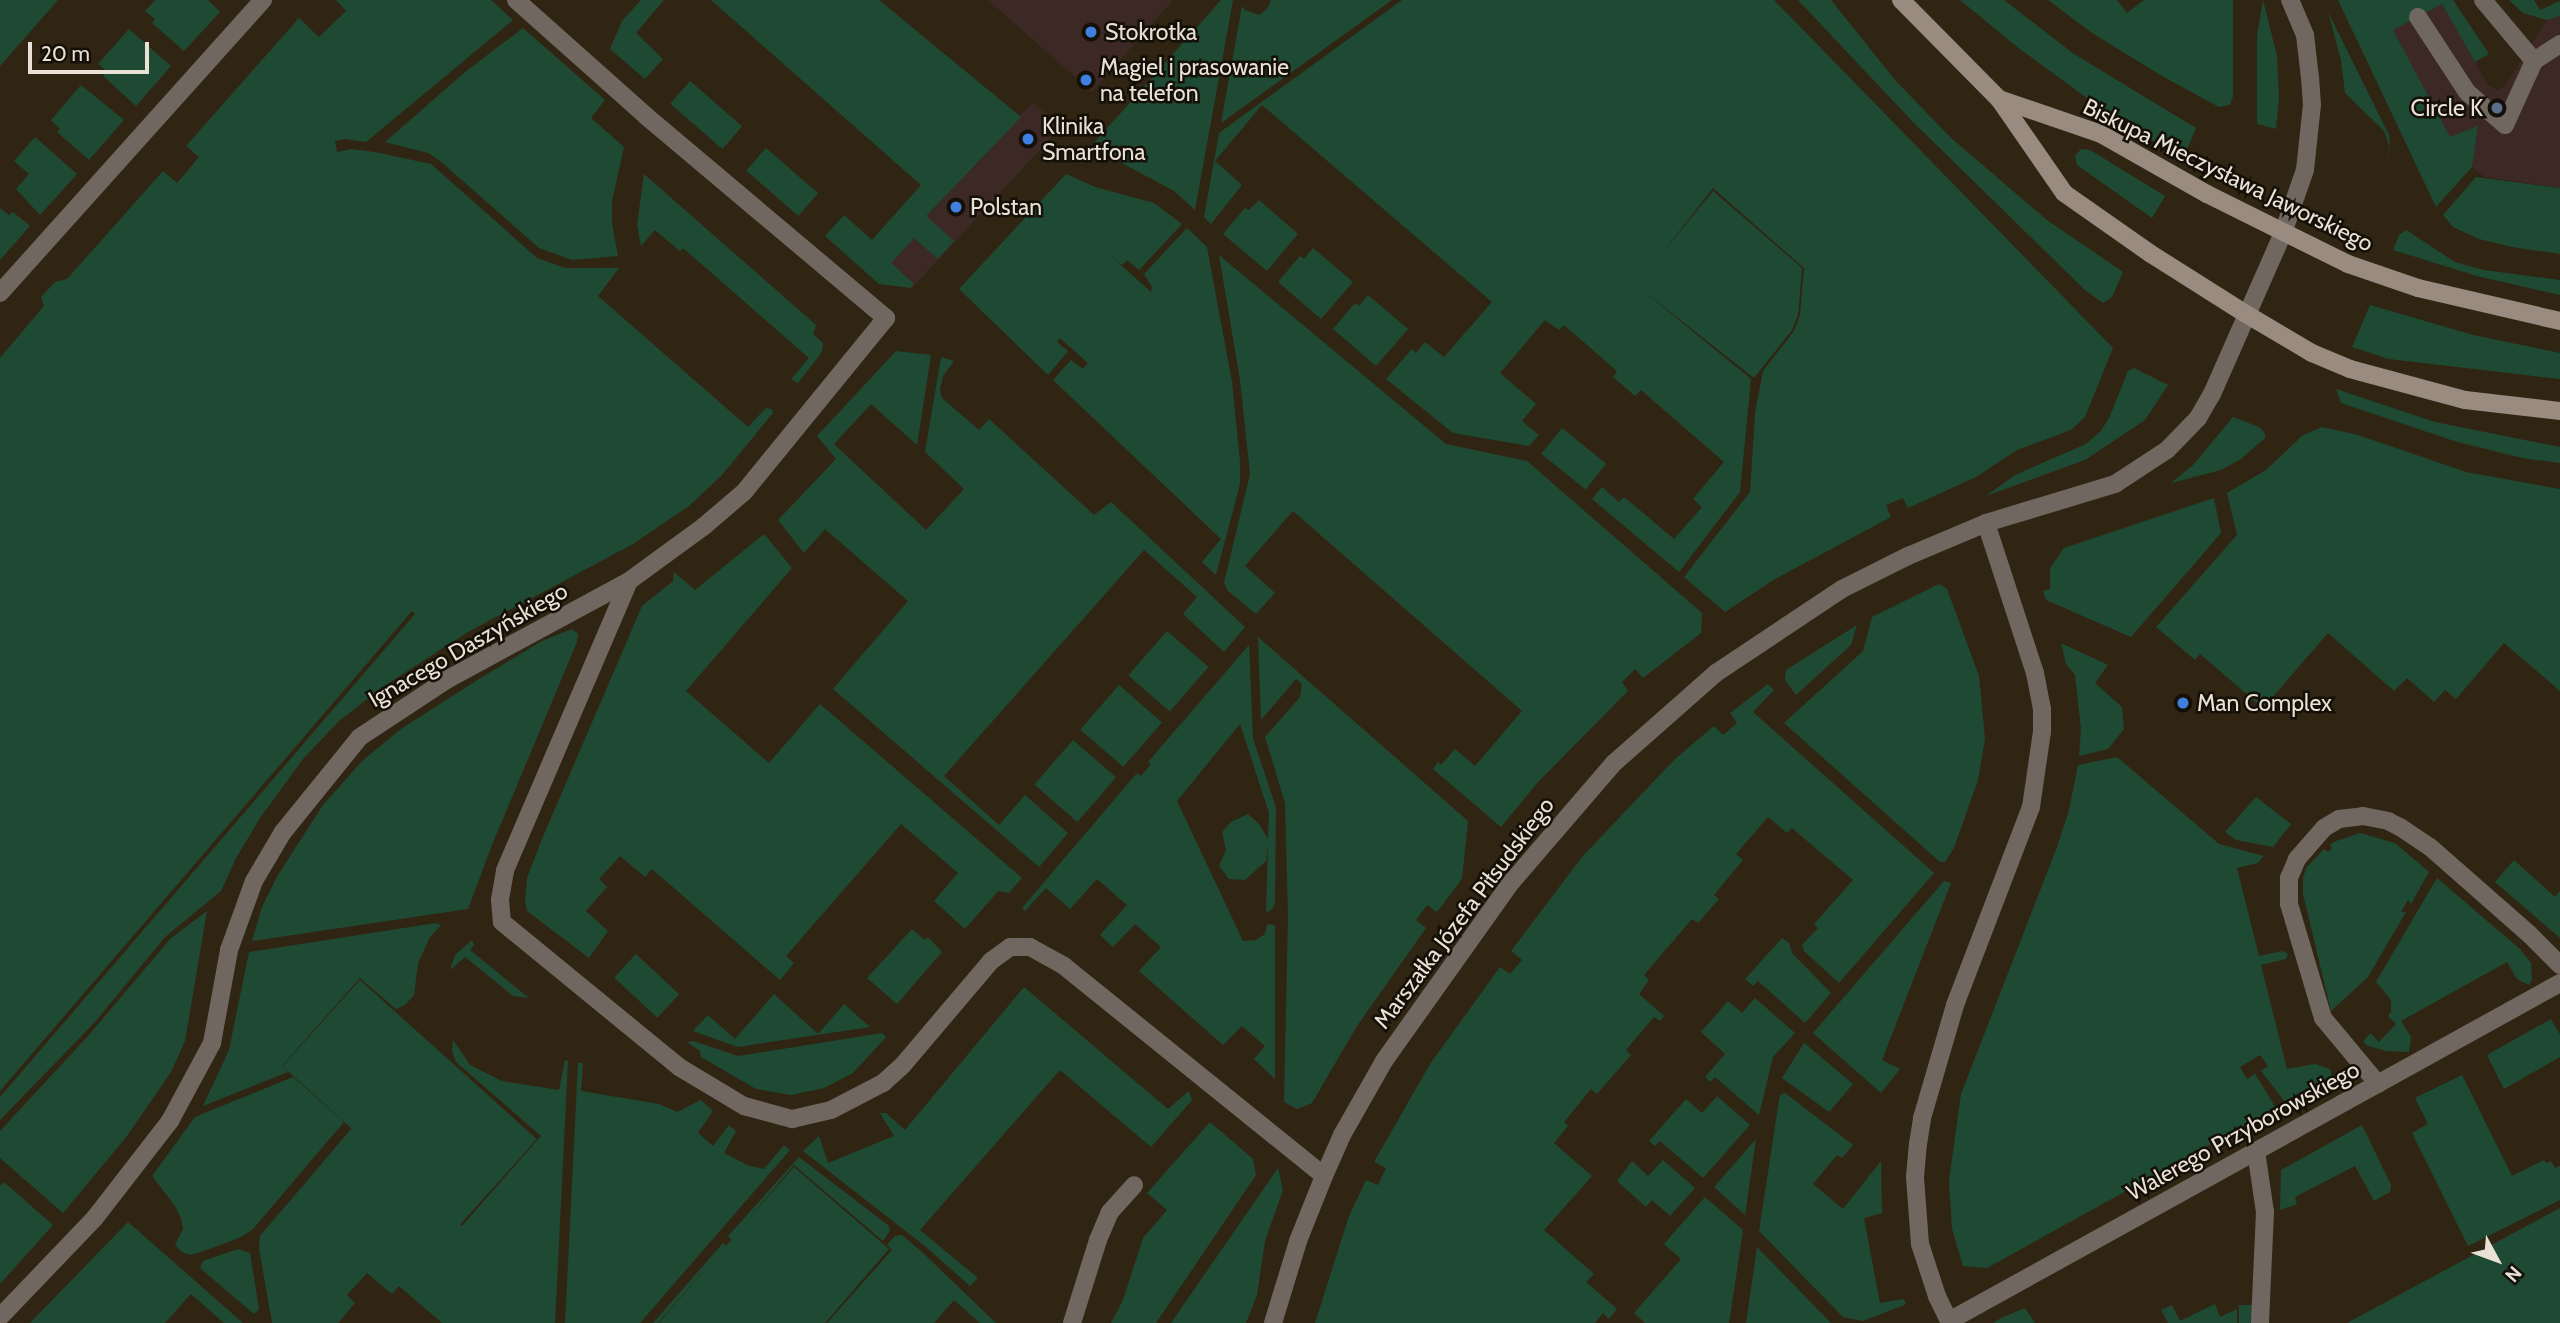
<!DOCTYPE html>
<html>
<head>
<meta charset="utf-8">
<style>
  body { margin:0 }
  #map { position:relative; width:2560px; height:1323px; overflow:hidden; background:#302512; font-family:Cabin,sans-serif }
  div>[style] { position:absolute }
  .commercial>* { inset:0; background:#3c2926 }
  .green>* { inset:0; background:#1e4a34; transform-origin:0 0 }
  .lane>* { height:18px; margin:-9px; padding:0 9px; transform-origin:9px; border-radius:9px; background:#706760 }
  .street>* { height:18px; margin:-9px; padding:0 9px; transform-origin:9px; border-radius:9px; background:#706760 }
  .secondary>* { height:18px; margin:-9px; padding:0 9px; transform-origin:9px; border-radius:9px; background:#998b80 }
  .dots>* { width:19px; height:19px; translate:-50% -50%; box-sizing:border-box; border:4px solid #140f07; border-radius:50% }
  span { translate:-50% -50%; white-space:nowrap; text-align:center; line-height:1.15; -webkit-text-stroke:5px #140f07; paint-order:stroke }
  .poi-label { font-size:23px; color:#e9e1d5 }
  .left { translate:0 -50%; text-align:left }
  .right { translate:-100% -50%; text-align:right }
  .street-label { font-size:23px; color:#e9e1d5 }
  .north { position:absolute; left:2462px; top:1225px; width:70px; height:70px; -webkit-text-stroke:5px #140f07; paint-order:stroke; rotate:131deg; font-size:19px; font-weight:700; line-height:28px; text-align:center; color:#e9e1d5 }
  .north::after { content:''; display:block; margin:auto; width:24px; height:32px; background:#e9e1d5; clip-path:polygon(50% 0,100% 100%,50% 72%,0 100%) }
  .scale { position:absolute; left:28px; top:42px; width:121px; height:32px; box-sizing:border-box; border:4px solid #e9e1d5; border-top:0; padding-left:9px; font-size:21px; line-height:24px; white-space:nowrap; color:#e9e1d5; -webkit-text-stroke:5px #140f07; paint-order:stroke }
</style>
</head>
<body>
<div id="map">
  <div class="commercial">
    <div style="clip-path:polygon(988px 0,1173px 0,1092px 92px)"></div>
    <div style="clip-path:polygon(2442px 4px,2488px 85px,2498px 90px,2505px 86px,2547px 20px,2560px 16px,2560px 188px,2485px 177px,2472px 167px,2478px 127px,2450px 138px,2392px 30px)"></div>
    <div style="clip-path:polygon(1033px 103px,1062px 126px,915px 285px,878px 266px,999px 133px)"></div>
  </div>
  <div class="green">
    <div style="clip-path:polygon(0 0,58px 0,0 66px)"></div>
    <div style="clip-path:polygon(155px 0,208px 0,220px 12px,184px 51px,152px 23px,155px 19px,145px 11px)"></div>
    <div style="clip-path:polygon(336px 0,491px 0,513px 20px,366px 142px,345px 139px,335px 141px,337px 152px,351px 149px,375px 152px,431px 164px,537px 258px,565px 268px,619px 268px,598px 296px,748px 427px,766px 408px,772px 409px,773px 413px,721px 476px,689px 506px,633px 544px,468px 632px,381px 688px,338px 722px,303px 759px,260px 818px,236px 858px,221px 891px,165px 937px,95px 1022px,0 1120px,0 1097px,415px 614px,412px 611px,0 1091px,0 358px,44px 306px,41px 297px,55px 282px,67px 279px,163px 171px,177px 183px,199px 157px,186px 146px,299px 18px,319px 37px,346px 11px)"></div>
    <div style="clip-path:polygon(641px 0,664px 0,636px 33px,663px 59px,645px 79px,610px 49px,622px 21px)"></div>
    <div style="clip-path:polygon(711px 0,879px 0,1021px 117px,926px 216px,954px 241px,938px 259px,914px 238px,891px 263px,914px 284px,911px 288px,879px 284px,825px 236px,844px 215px,872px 240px,921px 185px)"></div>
    <div style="clip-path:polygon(1221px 0,1233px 0,1195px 210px,1174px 191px,1107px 155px,1094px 143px)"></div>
    <div style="clip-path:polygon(1271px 0,1392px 0,1221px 123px,1242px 6px,1245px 10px,1259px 15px,1267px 9px)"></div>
    <div style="clip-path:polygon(1402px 0,1774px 0,2113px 348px,2085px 417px,2071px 430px,2017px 450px,1976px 477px,1908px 508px,1903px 498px,1886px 505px,1891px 517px,1775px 579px,1725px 612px,1684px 577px,1750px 492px,1755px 413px,1763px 371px,1794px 331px,1800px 315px,1804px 268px,1713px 188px,1656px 261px,1713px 191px,1802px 268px,1798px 315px,1792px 330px,1754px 378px,1636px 285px,1751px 379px,1740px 492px,1679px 572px,1592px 499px,1602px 487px,1619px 502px,1624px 497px,1674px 539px,1702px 507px,1693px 499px,1724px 462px,1641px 390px,1635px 396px,1613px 377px,1617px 371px,1564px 325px,1559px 330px,1545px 320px,1500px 373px,1536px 404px,1522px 421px,1539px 435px,1529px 446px,1453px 433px,1386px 379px,1412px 349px,1416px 353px,1425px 342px,1444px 357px,1492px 302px,1262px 105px,1215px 161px,1242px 185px,1211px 224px,1204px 217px,1219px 133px)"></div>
    <div style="clip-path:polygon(1798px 0,1831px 0,1895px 80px,1950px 137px,2047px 220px,2123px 272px,2112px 297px,2103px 303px,2086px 291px,1913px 122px)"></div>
    <div style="clip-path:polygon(1960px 0,2004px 0,2074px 54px,2196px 128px,2183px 159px,2103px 110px,2016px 46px)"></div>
    <div style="clip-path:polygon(2048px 0,2117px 0,2127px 13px,2144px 0,2233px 0,2233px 96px,2230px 105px,2219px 107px,2162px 76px,2092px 33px)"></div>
    <div style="clip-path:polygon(2263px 0,2277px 56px,2279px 98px,2276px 129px,2257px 124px,2257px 36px)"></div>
    <div style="clip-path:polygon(2338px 0,2453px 0,2489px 54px,2475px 62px,2442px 4px,2393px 30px,2450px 137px,2478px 126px,2472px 167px,2436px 207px)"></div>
    <div style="clip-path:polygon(2509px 0,2534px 0,2540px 10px,2560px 1px,2560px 16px,2547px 20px,2523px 13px)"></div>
    <div style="clip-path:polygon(2328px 12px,2389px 135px,2390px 141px,2388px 162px,2389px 145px,2384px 131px,2345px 93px,2341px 60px)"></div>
    <div style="clip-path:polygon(523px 28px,605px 100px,591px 118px,624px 147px,612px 201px,612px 223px,618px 256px,572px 260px,539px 248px,439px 160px,428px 153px,385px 142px,465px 72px)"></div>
    <div style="clip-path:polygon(129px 29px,171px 66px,136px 106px,103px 76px,107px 71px,98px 64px)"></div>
    <div style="left:690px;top:81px;width:69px;height:30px;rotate:41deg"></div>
    <div style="clip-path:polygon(81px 85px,124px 120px,89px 160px,57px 132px,60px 129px,51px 120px)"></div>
    <div style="clip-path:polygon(35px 137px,77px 174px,40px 215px,16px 189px,29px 174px,14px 161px)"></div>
    <div style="left:766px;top:148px;width:69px;height:30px;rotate:41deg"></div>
    <div style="clip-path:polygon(2081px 149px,2090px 150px,2165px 196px,2152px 218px,2077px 165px,2075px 156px)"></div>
    <div style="clip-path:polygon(644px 174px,816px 325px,813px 334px,823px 343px,822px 352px,798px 383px,791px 379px,809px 358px,683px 248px,680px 251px,655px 230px,641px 246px,637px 225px)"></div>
    <div style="clip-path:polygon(1066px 174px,1095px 187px,1154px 203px,1182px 224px,1139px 270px,1127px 260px,1122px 265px,1111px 256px,1151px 292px,1152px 287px,1144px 274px,1187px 228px,1207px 247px,1232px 382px,1240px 461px,1240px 484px,1216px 575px,1202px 562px,1221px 539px,1053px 380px,1071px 360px,1083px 369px,1088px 363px,1060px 338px,1057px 342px,1068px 351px,1048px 375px,959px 289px)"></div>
    <div style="clip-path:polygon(2476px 177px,2560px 188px,2560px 254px,2512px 247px,2479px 239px,2453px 227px,2443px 215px)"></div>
    <div style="clip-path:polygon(1259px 200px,1298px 234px,1267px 271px,1223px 234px,1245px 208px,1249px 210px)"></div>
    <div style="clip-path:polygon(0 208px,9px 215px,13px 212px,30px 226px,0 260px)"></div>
    <div style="clip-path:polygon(2406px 230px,2455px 262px,2484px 270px,2560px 280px,2560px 295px,2477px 276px,2393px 250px,2399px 235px)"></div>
    <div style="clip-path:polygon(1313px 248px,1353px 282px,1321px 319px,1278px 282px,1300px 256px,1304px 259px)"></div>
    <div style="clip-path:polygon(1219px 255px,1446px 444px,1527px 461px,1702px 613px,1701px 633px,1643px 678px,1635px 669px,1622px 682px,1628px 691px,1538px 782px,1501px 827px,1433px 769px,1438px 762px,1441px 765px,1455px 749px,1475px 766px,1522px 711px,1293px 511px,1245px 566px,1275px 593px,1256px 614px,1227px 590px,1224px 583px,1250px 474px,1240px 380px)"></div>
    <div style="clip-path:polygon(1368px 295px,1408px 329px,1376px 366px,1333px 329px,1355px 303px,1359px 306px)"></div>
    <div style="clip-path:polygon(2370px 305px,2473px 335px,2560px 353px,2560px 379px,2389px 359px,2352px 347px)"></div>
    <div style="clip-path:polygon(896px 351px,931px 355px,917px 445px,871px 404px,834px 444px,926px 530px,964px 489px,925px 452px,941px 357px,954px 361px,943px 376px,940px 389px,942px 398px,979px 430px,989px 419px,1094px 515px,1111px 502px,1245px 627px,1224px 652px,1183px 614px,1197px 597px,1144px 550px,944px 776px,999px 825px,1025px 795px,1068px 833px,1039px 867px,833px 689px,908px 601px,825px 529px,804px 553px,778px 520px,836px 459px,817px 436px)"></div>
    <div style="clip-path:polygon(2134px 368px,2168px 385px,2145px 420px,2085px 460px,1986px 496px,2015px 475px,2086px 444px,2101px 431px,2110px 416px,2128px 371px)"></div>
    <div style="clip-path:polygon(2336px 389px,2435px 422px,2560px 447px,2560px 463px,2522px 458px,2454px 441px,2341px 403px)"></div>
    <div style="clip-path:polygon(2233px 417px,2259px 427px,2265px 433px,2265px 438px,2241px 459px,2221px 470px,2171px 483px,2193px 465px)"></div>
    <div style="clip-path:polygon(2322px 427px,2358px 435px,2466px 472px,2560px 489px,2560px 691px,2504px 643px,2456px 699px,2445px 690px,2434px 702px,2407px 678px,2394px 691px,2328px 633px,2263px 708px,2200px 654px,2195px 660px,2156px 627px,2237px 535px,2227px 493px,2266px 470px,2303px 435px)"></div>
    <div style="left:1562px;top:428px;width:57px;height:33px;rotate:39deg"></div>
    <div style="clip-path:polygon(2214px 498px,2221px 533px,2131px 637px,2046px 600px,2043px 591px,2050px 589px,2050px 568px,2064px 548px)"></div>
    <div style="clip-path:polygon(764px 534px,792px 568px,686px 691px,769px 763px,820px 704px,1022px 878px,1009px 893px,998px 891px,965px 929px,934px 901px,958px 873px,901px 824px,786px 956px,794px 963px,780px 980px,652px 869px,645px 877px,620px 856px,599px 879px,607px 887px,586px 911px,608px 931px,589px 958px,527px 911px,525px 901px,527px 878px,542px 839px,642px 606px,673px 581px,674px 572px,695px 590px)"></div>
    <div style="clip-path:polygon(1939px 584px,1947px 589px,1979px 676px,1985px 739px,1978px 780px,1954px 848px,1945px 862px,1940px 862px,1784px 723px,1863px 651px,1872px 617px)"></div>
    <div style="clip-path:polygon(1857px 625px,1851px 645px,1796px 695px,1785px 680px,1786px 670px)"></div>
    <div style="clip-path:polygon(572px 629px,578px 634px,577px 642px,492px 845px,468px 909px,252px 941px,262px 907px,278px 875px,323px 805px,362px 761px,401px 729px,479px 679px,542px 641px)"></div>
    <div style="left:1167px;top:631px;width:55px;height:59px;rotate:41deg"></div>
    <div style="clip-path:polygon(1258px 637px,1468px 821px,1462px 879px,1437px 912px,1427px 905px,1416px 920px,1426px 928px,1357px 1026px,1312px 1103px,1297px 1109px,1284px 1102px,1288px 916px,1285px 803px,1265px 737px,1300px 697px,1302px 684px,1296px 679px,1261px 720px)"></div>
    <div style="clip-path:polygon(2061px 643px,2108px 665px,2095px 683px,2122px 707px,2124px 729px,2108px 749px,2079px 756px,2081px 729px,2075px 675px,2066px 664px)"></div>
    <div style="clip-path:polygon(1249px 645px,1253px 738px,1276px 808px,1275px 903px,1272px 909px,1266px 913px,1268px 844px,1266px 861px,1245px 880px,1229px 879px,1219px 866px,1226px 850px,1222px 832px,1231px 822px,1248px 814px,1259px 824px,1268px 839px,1269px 813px,1240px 724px,1177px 801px,1243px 941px,1256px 940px,1265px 934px,1267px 924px,1275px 925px,1275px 1079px,1254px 1059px,1265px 1046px,1242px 1026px,1223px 1045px,1139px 971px,1161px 947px,1135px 924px,1113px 947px,1100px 935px,1127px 905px,1097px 879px,1070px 909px,1046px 888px,1025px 911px,1022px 908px,1137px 773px,1141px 776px,1151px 764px,1148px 762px)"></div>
    <div style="clip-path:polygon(1768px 684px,1774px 690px,1753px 712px,1934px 873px,1839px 983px,1804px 951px,1802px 945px,1818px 928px,1814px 924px,1853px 880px,1792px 828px,1787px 833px,1768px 817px,1736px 854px,1743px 860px,1714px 895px,1719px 899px,1698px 923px,1692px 919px,1644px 975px,1649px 980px,1639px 994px,1664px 1016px,1660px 1021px,1654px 1017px,1626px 1050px,1631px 1055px,1597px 1094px,1591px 1089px,1564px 1122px,1568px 1126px,1554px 1143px,1592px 1176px,1544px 1230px,1594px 1274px,1586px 1282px,1617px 1309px,1609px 1319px,1603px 1313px,1595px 1323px,1315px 1323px,1349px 1216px,1366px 1180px,1378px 1185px,1386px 1168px,1374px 1162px,1430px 1064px,1500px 967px,1510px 974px,1522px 960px,1511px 951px,1582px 857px,1675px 759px,1714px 726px,1723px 735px,1737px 723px,1730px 713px)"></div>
    <div style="left:1119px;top:685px;width:57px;height:59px;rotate:41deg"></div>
    <div style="left:1073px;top:740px;width:57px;height:59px;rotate:41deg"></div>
    <div style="clip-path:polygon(2117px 757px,2219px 844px,2264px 856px,2258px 863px,2237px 868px,2259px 956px,2283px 951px,2288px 954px,2286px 959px,2261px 965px,2287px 1069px,2315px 1064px,2330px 1069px,2332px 1077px,2286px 1103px,2261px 1071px,2268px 1066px,2260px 1055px,2240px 1067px,2247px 1079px,2255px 1074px,2276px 1108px,1987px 1268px,1963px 1266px,1952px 1229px,1949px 1181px,1961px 1094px,2057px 847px,2069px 810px,2078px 765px)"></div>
    <div style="clip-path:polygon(2256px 797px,2291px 824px,2273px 847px,2236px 840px,2225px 832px)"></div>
    <div style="clip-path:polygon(2360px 833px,2395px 843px,2429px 872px,2411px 904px,2408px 900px,2401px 912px,2406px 912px,2368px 977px,2331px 1011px,2303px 894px,2303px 877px,2307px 867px,2324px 849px,2328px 852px,2332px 848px,2330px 845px,2336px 841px)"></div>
    <div style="clip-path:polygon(2514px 860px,2555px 897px,2560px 891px,2560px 938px,2495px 882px)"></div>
    <div style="clip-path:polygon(2437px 878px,2520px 949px,2531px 963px,2532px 980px,2529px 985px,2517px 979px,2507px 962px,2401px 1021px,2411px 1037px,2409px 1052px,2386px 1051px,2368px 1046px,2363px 1042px,2370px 1033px,2379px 1042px,2396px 1024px,2388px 1016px,2391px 1012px,2391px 1000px,2376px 982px)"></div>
    <div style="clip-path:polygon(1944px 881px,1951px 883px,1882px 1060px,1900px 1069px,1881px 1093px,1813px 1033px)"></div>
    <div style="clip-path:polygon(207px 911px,185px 1041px,171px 1072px,127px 1136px,63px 1213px,0 1158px,0 1131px,89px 1035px,170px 939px)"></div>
    <div style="clip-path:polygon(436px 923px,441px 925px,430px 937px,418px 963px,414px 995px,405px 1005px,396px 1009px,360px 978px,282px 1066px,288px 1072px,203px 1106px,229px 1050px,249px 952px)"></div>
    <div style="clip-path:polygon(912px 929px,925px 940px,928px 937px,942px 952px,897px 1004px,867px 978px)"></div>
    <div style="clip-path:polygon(1782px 938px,1789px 943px,1792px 953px,1831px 993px,1805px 1023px,1758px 981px,1753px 986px,1745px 979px)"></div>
    <div style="clip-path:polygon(472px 940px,474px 945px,470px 950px,529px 998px,513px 996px,465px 957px,450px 970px,455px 955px)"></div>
    <div style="left:636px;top:954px;width:59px;height:32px;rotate:43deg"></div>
    <div style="left:360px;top:980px;width:238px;height:116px;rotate:42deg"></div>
    <div style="clip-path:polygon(1024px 987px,1168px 1109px,1189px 1091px,1192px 1100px,1151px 1147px,1060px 1070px,920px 1230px,978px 1278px,970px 1286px,926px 1247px,803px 1151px,819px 1136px,828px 1163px,894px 1136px,880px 1113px,886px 1113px,905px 1130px)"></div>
    <div style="clip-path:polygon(774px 994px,818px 1034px,844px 1004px,870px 1027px,738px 1047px,693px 1031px,708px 1015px,735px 1039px)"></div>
    <div style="clip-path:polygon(1755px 998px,1795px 1033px,1773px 1057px,1759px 1115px,1715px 1077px,1710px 1082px,1705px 1077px,1725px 1054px,1701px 1032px,1728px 1001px,1742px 1013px)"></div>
    <div style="clip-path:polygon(2551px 1019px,2560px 1035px,2560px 1057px,2504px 1089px,2487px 1055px)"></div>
    <div style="clip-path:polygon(882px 1033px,886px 1037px,853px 1073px,824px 1088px,791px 1095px,756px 1089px,701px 1057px,700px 1051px,687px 1042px,693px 1041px,738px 1056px)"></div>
    <div style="clip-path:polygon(453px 1040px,470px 1065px,502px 1081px,559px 1090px,565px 1060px,568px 1061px,555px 1323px,442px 1323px,399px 1286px,392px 1294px,367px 1273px,347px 1295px,355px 1303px,338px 1323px,272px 1323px,259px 1248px,260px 1236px,352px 1128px,462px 1226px,541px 1136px,456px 1062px,452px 1051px)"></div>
    <div style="clip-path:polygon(1804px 1043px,1853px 1084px,1829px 1112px,1782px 1078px)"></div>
    <div style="clip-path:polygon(578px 1063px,583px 1063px,581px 1091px,659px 1104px,677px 1112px,701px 1100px,713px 1111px,698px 1133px,713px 1146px,729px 1125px,736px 1131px,724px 1153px,747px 1165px,764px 1169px,784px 1145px,790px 1150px,640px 1323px,565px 1323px)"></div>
    <div style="clip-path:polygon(2462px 1075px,2512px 1176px,2544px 1160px,2546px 1163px,2551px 1161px,2555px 1168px,2560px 1166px,2560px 1200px,2468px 1246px,2412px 1133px,2428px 1124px,2415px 1098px)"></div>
    <div style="clip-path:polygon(293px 1077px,344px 1122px,252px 1230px,239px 1238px,201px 1252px,190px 1255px,182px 1252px,175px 1245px,183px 1229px,181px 1218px,175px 1206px,152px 1176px,195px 1117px)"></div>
    <div style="clip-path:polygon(1785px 1093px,1853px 1145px,1842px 1158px,1837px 1155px,1813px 1184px,1843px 1209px,1881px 1161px,1882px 1213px,1864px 1218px,1880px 1303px,1903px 1299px,1906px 1303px,1904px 1305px,1863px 1321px,1843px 1317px,1759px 1231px,1779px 1100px,1780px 1095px)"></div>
    <div style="clip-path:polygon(1717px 1096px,1750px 1125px,1703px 1178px,1660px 1141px,1655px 1146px,1649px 1141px,1686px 1099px,1702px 1113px)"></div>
    <div style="clip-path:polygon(1210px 1122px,1253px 1159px,1256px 1175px,1156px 1323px,1111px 1323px,1123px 1300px,1143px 1238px,1167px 1210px,1147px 1193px)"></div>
    <div style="clip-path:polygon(2362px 1125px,2391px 1185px,2390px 1192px,2374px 1201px,2355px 1166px,2295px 1197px,2297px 1204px,2280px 1210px,2281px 1170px)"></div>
    <div style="clip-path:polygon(1756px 1139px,1745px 1215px,1714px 1187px)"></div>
    <div style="clip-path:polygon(799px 1157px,889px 1226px,890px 1231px,883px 1241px,794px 1165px,744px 1224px,794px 1167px,889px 1249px,825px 1323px,659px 1323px,715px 1257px,658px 1323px,653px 1323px,723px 1243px,726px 1246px,731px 1240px,728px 1236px)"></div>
    <div style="clip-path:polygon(1663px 1160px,1695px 1188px,1670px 1216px,1652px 1200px,1646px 1207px,1617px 1181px,1632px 1161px,1648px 1176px)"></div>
    <div style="clip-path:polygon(1278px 1168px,1283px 1190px,1265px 1241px,1257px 1295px,1246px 1323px,1171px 1323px)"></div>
    <div style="clip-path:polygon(4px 1182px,53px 1225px,0 1284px,0 1186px)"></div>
    <div style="clip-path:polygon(1705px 1197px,1743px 1230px,1729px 1323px,1645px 1323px,1634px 1313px,1681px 1259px,1664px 1244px)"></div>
    <div style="clip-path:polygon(2560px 1208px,2560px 1323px,2347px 1323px)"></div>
    <div style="clip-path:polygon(128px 1222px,243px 1323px,224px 1323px,191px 1294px,165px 1323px,30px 1323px)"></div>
    <div style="clip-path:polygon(902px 1235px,923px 1253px,996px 1323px,980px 1323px,954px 1300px,934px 1323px,827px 1323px,892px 1250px,887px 1245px,895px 1236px)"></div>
    <div style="clip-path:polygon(1757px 1247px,1831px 1323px,1746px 1323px)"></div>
    <div style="clip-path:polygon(238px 1249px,250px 1253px,259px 1309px,254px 1314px,200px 1268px,203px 1261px)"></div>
    <div style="clip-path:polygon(2215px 1304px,2220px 1317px,2237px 1309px,2237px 1323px,2168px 1323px,2161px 1310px,2172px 1305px,2180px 1321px)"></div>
    <div style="left:2254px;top:1305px;width:18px;height:15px;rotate:90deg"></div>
    <div style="clip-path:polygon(2025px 1308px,2035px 1323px,1993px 1323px,2001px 1318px)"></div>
  </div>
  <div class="lane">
    <div style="left:2483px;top:0;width:80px;rotate:50.1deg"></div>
    <div style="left:2418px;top:17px;width:90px;rotate:56.8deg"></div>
    <div style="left:2467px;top:92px;width:50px;rotate:41deg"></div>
    <div style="left:2505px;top:125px;width:70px;rotate:-65.6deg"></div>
    <div style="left:2534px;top:61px;width:31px;rotate:-33deg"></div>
    <div style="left:2378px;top:1084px;width:86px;rotate:-129.8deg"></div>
    <div style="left:2323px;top:1018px;width:119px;rotate:-106.6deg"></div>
    <div style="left:2289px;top:904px;width:26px;rotate:-90deg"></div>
    <div style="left:2289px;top:878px;width:21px;rotate:-67deg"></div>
    <div style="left:2297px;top:859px;width:41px;rotate:-48.9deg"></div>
    <div style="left:2324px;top:828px;width:17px;rotate:-31deg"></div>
    <div style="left:2339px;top:819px;width:24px;rotate:-7deg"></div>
    <div style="left:2363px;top:816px;width:25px;rotate:11deg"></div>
    <div style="left:2388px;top:821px;width:13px;rotate:27deg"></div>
    <div style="left:2400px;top:827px;width:36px;rotate:34deg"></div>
    <div style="left:2430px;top:847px;width:132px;rotate:41.3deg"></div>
    <div style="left:2529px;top:934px;width:44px;rotate:45deg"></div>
    <div style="left:2256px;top:1151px;width:62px;rotate:81.6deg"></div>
    <div style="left:2265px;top:1212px;width:111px;rotate:92.6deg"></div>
    <div style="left:0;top:1317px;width:136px;rotate:-46.2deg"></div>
    <div style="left:94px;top:1219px;width:124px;rotate:-52.2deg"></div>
    <div style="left:170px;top:1121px;width:89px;rotate:-61.7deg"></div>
    <div style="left:212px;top:1043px;width:95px;rotate:-79.6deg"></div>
    <div style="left:229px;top:950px;width:73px;rotate:-70.1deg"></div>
    <div style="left:254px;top:881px;width:57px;rotate:-59.4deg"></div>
    <div style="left:283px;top:832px;width:122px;rotate:-51deg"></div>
    <div style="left:360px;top:737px;width:105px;rotate:-33.4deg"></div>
    <div style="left:448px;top:679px;width:206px;rotate:-28.4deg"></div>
  </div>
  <div class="street">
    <div style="left:516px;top:0;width:174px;rotate:41.7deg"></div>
    <div style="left:646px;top:116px;width:314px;rotate:40.1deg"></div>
    <div style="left:886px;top:318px;width:225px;rotate:129.2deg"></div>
    <div style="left:744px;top:492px;width:54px;rotate:139.5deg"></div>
    <div style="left:703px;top:527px;width:92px;rotate:143.9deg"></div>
    <div style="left:629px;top:581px;width:315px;rotate:113.2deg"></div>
    <div style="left:505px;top:871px;width:29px;rotate:100deg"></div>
    <div style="left:500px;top:900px;width:22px;rotate:85deg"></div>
    <div style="left:502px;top:922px;width:229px;rotate:39.3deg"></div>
    <div style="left:679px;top:1067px;width:76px;rotate:31deg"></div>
    <div style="left:744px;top:1106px;width:50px;rotate:15.2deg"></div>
    <div style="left:792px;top:1119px;width:40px;rotate:-13deg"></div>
    <div style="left:831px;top:1110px;width:59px;rotate:-27.4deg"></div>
    <div style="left:883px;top:1083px;width:25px;rotate:-42deg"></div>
    <div style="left:902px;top:1066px;width:138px;rotate:-49.7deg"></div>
    <div style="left:991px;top:961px;width:24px;rotate:-36deg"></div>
    <div style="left:1010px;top:947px;width:20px"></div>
    <div style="left:1030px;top:947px;width:39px;rotate:29deg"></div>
    <div style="left:1064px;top:966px;width:334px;rotate:38.9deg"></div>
    <div style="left:0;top:293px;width:394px;rotate:-48.1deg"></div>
    <div style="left:1949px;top:1321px;width:698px;rotate:-28.95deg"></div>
    <div style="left:1072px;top:1323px;width:87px;rotate:-72.6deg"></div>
    <div style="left:1098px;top:1240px;width:30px;rotate:-67deg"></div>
    <div style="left:1110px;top:1212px;width:36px;rotate:-48deg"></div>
    <div style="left:1273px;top:1323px;width:86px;rotate:-73deg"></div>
    <div style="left:1298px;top:1241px;width:70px;rotate:-68.2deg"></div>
    <div style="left:1324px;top:1176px;width:45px;rotate:-66.3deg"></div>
    <div style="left:1342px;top:1135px;width:85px;rotate:-60.4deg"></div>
    <div style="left:1384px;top:1061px;width:216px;rotate:-54.6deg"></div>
    <div style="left:1509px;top:885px;width:161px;rotate:-49.3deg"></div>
    <div style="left:1614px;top:763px;width:136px;rotate:-41.4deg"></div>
    <div style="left:1716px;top:673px;width:151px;rotate:-33.7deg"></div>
    <div style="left:1842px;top:589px;width:74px;rotate:-26.6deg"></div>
    <div style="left:1908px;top:556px;width:85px;rotate:-22.9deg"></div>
    <div style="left:1986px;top:523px;width:135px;rotate:-16.8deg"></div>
    <div style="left:2115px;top:484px;width:62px;rotate:-33.2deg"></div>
    <div style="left:2167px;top:450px;width:45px;rotate:-45.9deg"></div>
    <div style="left:2198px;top:418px;width:28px;rotate:-60deg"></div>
    <div style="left:2212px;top:394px;width:176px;rotate:-66.2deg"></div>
    <div style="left:2283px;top:233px;width:67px;rotate:-70.8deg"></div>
    <div style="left:2305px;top:170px;width:65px;rotate:-83.9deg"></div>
    <div style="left:2312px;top:105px;width:27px;rotate:-94deg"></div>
    <div style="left:2310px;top:78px;width:43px;rotate:-96.6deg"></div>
    <div style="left:2305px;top:35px;width:38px;rotate:-113deg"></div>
    <div style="left:1950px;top:1323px;width:30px;rotate:-116deg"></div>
    <div style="left:1937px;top:1296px;width:55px;rotate:-108.1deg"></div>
    <div style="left:1920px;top:1244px;width:67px;rotate:-94.3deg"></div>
    <div style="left:1915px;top:1177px;width:33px;rotate:-85deg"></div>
    <div style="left:1918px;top:1144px;width:26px;rotate:-81deg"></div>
    <div style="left:1922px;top:1118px;width:118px;rotate:-73.7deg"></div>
    <div style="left:1955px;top:1005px;width:212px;rotate:-69deg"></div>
    <div style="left:2031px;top:807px;width:76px;rotate:-81.7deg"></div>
    <div style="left:2042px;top:732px;width:23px;rotate:-90deg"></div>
    <div style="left:2042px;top:709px;width:37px;rotate:-101deg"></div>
    <div style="left:2035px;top:673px;width:158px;rotate:-108.1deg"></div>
  </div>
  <div class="secondary">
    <div style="left:1901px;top:0;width:139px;rotate:45.3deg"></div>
    <div style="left:1999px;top:99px;width:114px;rotate:55.3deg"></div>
    <div style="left:2064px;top:193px;width:106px;rotate:35deg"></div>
    <div style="left:2151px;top:254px;width:112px;rotate:32.3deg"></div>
    <div style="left:2246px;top:314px;width:77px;rotate:30.6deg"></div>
    <div style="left:2312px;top:353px;width:41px;rotate:22.8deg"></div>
    <div style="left:2350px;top:369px;width:119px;rotate:15.1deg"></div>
    <div style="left:2465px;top:400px;width:96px;rotate:6.6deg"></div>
    <div style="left:1999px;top:99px;width:108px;rotate:18.9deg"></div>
    <div style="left:2101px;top:134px;width:122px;rotate:29.5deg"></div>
    <div style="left:2207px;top:194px;width:157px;rotate:26.4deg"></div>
    <div style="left:2348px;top:264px;width:74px;rotate:18.9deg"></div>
    <div style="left:2418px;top:288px;width:146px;rotate:13.1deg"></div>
  </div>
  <div class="dots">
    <div style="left:1091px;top:32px;background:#3f7fe0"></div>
    <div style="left:1086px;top:80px;background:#3f7fe0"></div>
    <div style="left:2497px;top:108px;background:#5c6f8a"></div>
    <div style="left:1028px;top:139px;background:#3f7fe0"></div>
    <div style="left:956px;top:207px;background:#3f7fe0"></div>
    <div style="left:2183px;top:703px;background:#3f7fe0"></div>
  </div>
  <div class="poi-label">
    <span class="left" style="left:1105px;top:32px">Stokrotka</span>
    <span class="left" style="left:1100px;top:80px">Magiel i prasowanie<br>na telefon</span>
    <span class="right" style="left:2483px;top:108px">Circle K</span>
    <span class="left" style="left:1042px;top:139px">Klinika<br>Smartfona</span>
    <span class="left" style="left:970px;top:207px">Polstan</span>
    <span class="left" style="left:2197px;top:703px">Man Complex</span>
  </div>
  <div class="street-label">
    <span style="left:2228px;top:175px;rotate:26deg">Biskupa Mieczysława Jaworskiego</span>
    <span style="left:468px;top:645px;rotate:-30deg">Ignacego Daszyńskiego</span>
    <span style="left:1464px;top:913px;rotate:-53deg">Marszałka Józefa Piłsudskiego</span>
    <span style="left:2243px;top:1131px;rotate:-29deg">Walerego Przyborowskiego</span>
  </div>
  <div class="north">N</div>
  <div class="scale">20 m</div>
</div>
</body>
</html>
